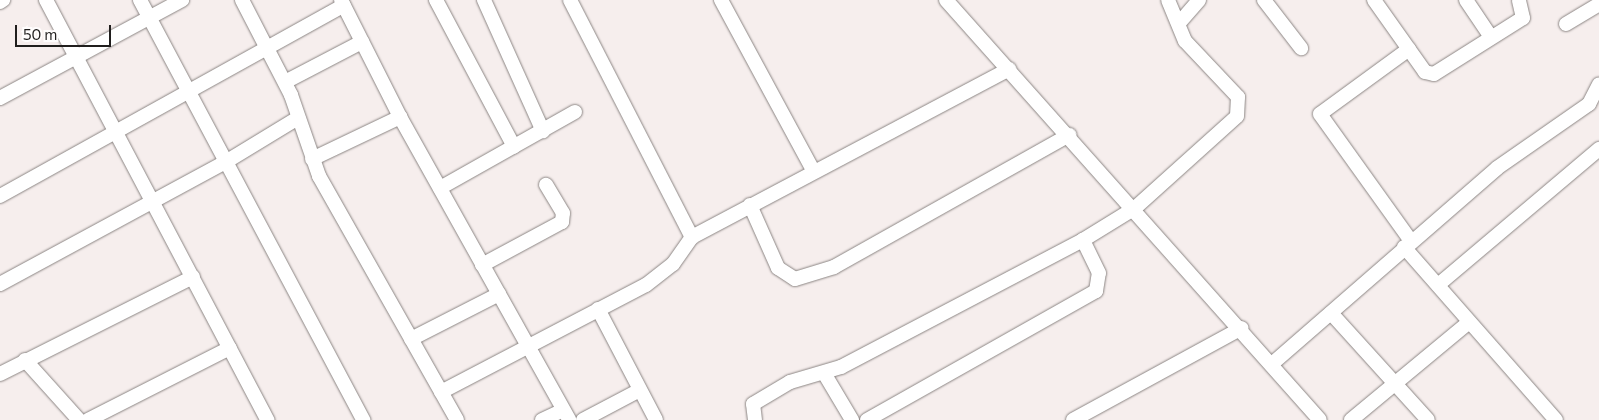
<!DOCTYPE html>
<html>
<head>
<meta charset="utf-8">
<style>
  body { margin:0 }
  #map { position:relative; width:1599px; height:420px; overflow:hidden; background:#f6eeed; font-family:Commissioner,sans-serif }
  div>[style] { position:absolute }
  .roads { filter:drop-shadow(0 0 1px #8b8583) drop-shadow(0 0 1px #8b8583) }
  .minor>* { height:14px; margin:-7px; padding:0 7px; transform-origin:7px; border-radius:7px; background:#fff }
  span { translate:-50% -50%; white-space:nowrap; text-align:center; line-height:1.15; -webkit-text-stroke:4px #fffdfd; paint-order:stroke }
  .scale { position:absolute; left:15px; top:25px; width:96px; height:22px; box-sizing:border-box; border:2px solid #201e1d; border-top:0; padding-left:6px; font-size:15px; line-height:18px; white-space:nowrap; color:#201e1d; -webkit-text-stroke:4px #fffdfd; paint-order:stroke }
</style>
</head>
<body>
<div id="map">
  <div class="roads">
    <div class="minor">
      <div style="left:46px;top:0;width:475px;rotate:62.2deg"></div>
      <div style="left:140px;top:0;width:476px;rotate:62deg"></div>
      <div style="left:242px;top:0;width:107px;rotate:62.7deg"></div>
      <div style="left:291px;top:95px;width:86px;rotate:70.9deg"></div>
      <div style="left:319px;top:176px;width:280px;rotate:60.5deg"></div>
      <div style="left:341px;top:0;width:131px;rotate:63.2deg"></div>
      <div style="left:400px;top:117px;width:347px;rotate:60.8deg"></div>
      <div style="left:436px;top:0;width:166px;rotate:62deg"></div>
      <div style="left:484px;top:0;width:144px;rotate:65.8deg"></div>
      <div style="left:570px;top:0;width:267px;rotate:62.8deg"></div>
      <div style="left:721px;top:0;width:193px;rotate:61.6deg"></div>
      <div style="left:946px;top:0;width:562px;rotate:48.32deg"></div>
      <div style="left:1264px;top:0;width:61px;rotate:52.4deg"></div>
      <div style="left:1374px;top:0;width:88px;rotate:54.7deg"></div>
      <div style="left:1425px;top:72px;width:9px;rotate:13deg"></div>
      <div style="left:1434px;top:74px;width:105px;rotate:-32.2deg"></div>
      <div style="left:1523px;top:18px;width:18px;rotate:-103deg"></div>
      <div style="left:1466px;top:0;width:45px;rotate:56deg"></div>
      <div style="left:0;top:2px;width:4px;rotate:-34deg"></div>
      <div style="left:1180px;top:22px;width:29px;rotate:-49deg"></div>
      <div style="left:1566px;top:24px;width:39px;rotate:-31deg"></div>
      <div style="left:1409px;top:49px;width:110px;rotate:143.9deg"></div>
      <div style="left:1320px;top:114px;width:156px;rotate:54.4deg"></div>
      <div style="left:285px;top:82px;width:87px;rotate:-27.5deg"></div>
      <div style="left:0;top:98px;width:207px;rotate:-28.3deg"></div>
      <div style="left:312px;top:159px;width:98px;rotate:-25.5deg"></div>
      <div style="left:440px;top:188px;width:155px;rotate:-29.4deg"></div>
      <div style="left:0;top:196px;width:393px;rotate:-29deg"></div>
      <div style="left:750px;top:205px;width:69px;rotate:66deg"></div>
      <div style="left:778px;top:268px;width:20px;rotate:33deg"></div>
      <div style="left:795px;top:279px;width:41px;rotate:-17.1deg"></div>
      <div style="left:834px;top:267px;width:270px;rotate:-29.3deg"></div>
      <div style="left:1404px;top:247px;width:230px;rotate:48.7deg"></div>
      <div style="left:482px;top:265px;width:91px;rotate:-28.3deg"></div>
      <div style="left:562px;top:222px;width:9px;rotate:-84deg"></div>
      <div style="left:563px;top:213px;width:33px;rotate:-121deg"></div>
      <div style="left:0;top:284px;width:255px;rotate:-28.4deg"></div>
      <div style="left:224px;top:163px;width:87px;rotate:-31.3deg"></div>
      <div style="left:1438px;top:285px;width:211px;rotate:-40.2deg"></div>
      <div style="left:598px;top:309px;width:125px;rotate:62.4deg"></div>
      <div style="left:1331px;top:313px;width:144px;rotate:47.8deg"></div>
      <div style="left:411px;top:339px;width:99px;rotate:-27.1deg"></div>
      <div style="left:25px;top:360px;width:81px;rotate:48deg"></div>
      <div style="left:1273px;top:363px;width:297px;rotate:-41deg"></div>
      <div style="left:1497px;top:168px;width:112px;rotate:-34.8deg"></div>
      <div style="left:1589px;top:104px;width:22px;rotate:-63deg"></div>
      <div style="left:824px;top:373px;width:55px;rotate:59.2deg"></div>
      <div style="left:0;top:374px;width:216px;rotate:-26.7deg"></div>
      <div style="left:441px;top:392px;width:231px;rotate:-27.6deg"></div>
      <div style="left:646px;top:285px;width:34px;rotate:-38deg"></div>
      <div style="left:673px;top:264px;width:33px;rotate:-55deg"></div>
      <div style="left:692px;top:237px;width:359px;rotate:-27.9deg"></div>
      <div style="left:88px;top:420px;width:159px;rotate:-26.9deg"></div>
      <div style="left:542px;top:420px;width:23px;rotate:-25deg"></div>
      <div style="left:583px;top:420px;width:64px;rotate:-27.8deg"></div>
      <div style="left:755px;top:420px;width:16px;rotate:-97deg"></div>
      <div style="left:753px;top:404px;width:43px;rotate:-30.7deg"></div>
      <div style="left:790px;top:382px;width:53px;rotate:-16.4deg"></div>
      <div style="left:841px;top:367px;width:273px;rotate:-27.7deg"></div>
      <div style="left:1083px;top:240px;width:61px;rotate:-31.6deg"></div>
      <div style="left:1135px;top:208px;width:137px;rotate:-42deg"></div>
      <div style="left:1237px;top:116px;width:19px;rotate:-87deg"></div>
      <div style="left:1238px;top:97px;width:77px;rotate:-133.4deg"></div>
      <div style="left:1185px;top:41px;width:44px;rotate:-112.5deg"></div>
      <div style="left:867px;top:420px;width:263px;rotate:-29.4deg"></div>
      <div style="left:1096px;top:291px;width:18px;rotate:-81deg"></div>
      <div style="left:1099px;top:273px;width:37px;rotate:-116deg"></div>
      <div style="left:1073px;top:420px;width:192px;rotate:-28.6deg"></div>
      <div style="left:1351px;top:420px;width:153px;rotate:-39.7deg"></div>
    </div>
  </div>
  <div class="scale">50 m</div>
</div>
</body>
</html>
